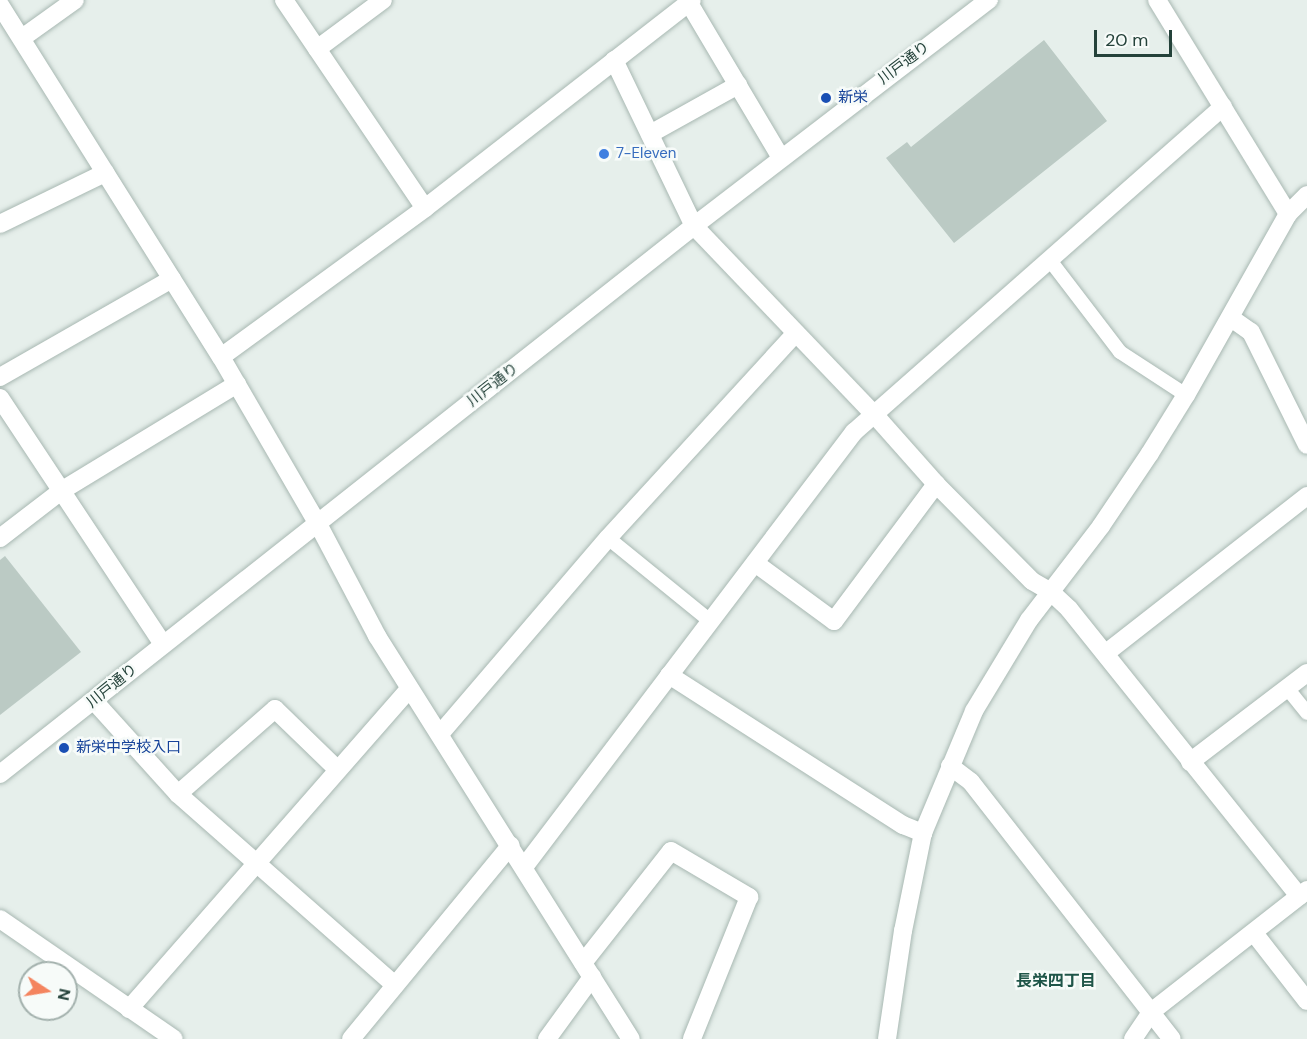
<!DOCTYPE html>
<html>
<head>
<meta charset="utf-8">
<style>
  body { margin:0 }
  #map { position:relative; width:1307px; height:1039px; overflow:hidden; background:#e6efeb; font-family:"DM Sans","Noto Sans JP",sans-serif }
  div>[style] { position:absolute }
  .building>* { inset:0; background:#bbcac4 }
  .roads { filter:drop-shadow(0 0 2px #a8b8b2) drop-shadow(0 0 2px #a8b8b2) }
  .lane>* { height:14px; margin:-7px; padding:0 7px; transform-origin:7px; border-radius:7px; background:#fff }
  .street>* { height:18px; margin:-9px; padding:0 9px; transform-origin:9px; border-radius:9px; background:#fff }
  .secondary>* { height:18px; margin:-9px; padding:0 9px; transform-origin:9px; border-radius:9px; background:#fff }
  .dots>* { width:16px; height:16px; translate:-50% -50%; box-sizing:border-box; border:3px solid #f7fbf9; border-radius:50% }
  span { translate:-50% -50%; white-space:nowrap; text-align:center; line-height:1.15; -webkit-text-stroke:5px #f7fbf9; paint-order:stroke }
  .street-label { font-size:15px; color:#24423a }
  .transit-label { font-size:15px; color:#164399 }
  .left { translate:0 -50%; text-align:left }
  .shop-label { font-size:15px; color:#366cbe }
  .neighbourhood-label { font-size:16px; color:#1f5548; font-weight:700 }
  .north { position:absolute; left:18px; top:961px; width:60px; height:60px; box-sizing:border-box; background:#f7fbf9; border:2px solid #a3b1ad; border-radius:50%; rotate:102deg; font-size:16px; font-weight:700; line-height:24px; text-align:center; color:#24423a }
  .north::after { content:''; display:block; margin:auto; width:21px; height:27px; background:#f4845f; clip-path:polygon(50% 0,100% 100%,50% 72%,0 100%) }
  .scale { position:absolute; left:1094px; top:30px; width:78px; height:27px; box-sizing:border-box; border:3px solid #24423a; border-top:0; padding-left:8px; font-size:18px; line-height:21px; white-space:nowrap; color:#24423a; -webkit-text-stroke:4px #f7fbf9; paint-order:stroke }
</style>
</head>
<body>
<div id="map">
  <div class="building">
    <div style="clip-path:polygon(1044px 40px,1107px 121px,954px 243px,886px 158px,907px 142px,911px 147px)"></div>
    <div style="clip-path:polygon(5px 556px,81px 652px,0 715px,0 560px)"></div>
  </div>
  <div class="roads">
    <div class="lane">
      <div style="left:1049px;top:259px;width:117px;rotate:52.6deg"></div>
      <div style="left:1120px;top:352px;width:79px;rotate:33.1deg"></div>
      <div style="left:608px;top:538px;width:132px;rotate:39.1deg"></div>
      <div style="left:1287px;top:688px;width:32px;rotate:51deg"></div>
    </div>
    <div class="street">
      <div style="left:284px;top:0;width:251px;rotate:55.9deg"></div>
      <div style="left:1157px;top:0;width:251px;rotate:58.5deg"></div>
      <div style="left:689px;top:3px;width:180px;rotate:59.3deg"></div>
      <div style="left:22px;top:38px;width:65px;rotate:-35.6deg"></div>
      <div style="left:317px;top:49px;width:82px;rotate:-36.6deg"></div>
      <div style="left:614px;top:60px;width:184px;rotate:64.3deg"></div>
      <div style="left:694px;top:226px;width:259px;rotate:46.3deg"></div>
      <div style="left:873px;top:413px;width:95px;rotate:48.4deg"></div>
      <div style="left:936px;top:484px;width:136px;rotate:45.3deg"></div>
      <div style="left:1032px;top:581px;width:22px;rotate:30deg"></div>
      <div style="left:1051px;top:592px;width:25px;rotate:43deg"></div>
      <div style="left:1069px;top:609px;width:368px;rotate:51.3deg"></div>
      <div style="left:650px;top:134px;width:101px;rotate:-29.1deg"></div>
      <div style="left:0;top:224px;width:117px;rotate:-25.9deg"></div>
      <div style="left:1231px;top:318px;width:24px;rotate:35deg"></div>
      <div style="left:1251px;top:332px;width:126px;rotate:63.6deg"></div>
      <div style="left:221px;top:357px;width:253px;rotate:-36.1deg"></div>
      <div style="left:425px;top:208px;width:338px;rotate:-37.9deg"></div>
      <div style="left:0;top:377px;width:198px;rotate:-29.7deg"></div>
      <div style="left:0;top:398px;width:295px;rotate:56.5deg"></div>
      <div style="left:318px;top:524px;width:127px;rotate:62.2deg"></div>
      <div style="left:377px;top:636px;width:476px;rotate:57.8deg"></div>
      <div style="left:0;top:538px;width:77px;rotate:-37.6deg"></div>
      <div style="left:61px;top:491px;width:206px;rotate:-31.3deg"></div>
      <div style="left:755px;top:563px;width:98px;rotate:36.3deg"></div>
      <div style="left:834px;top:621px;width:171px;rotate:-53.3deg"></div>
      <div style="left:1106px;top:653px;width:255px;rotate:-38deg"></div>
      <div style="left:669px;top:675px;width:278px;rotate:32.7deg"></div>
      <div style="left:903px;top:825px;width:22px;rotate:22deg"></div>
      <div style="left:94px;top:701px;width:125px;rotate:47.9deg"></div>
      <div style="left:178px;top:794px;width:289px;rotate:41.4deg"></div>
      <div style="left:440px;top:734px;width:258px;rotate:-49.4deg"></div>
      <div style="left:608px;top:538px;width:278px;rotate:-47.5deg"></div>
      <div style="left:1190px;top:762px;width:147px;rotate:-37.3deg"></div>
      <div style="left:950px;top:766px;width:26px;rotate:37deg"></div>
      <div style="left:971px;top:782px;width:326px;rotate:52deg"></div>
      <div style="left:178px;top:794px;width:129px;rotate:-41.2deg"></div>
      <div style="left:275px;top:709px;width:86px;rotate:44.1deg"></div>
      <div style="left:524px;top:867px;width:546px;rotate:-52.82deg"></div>
      <div style="left:854px;top:432px;width:492px;rotate:-41.4deg"></div>
      <div style="left:0;top:919px;width:211px;rotate:34.6deg"></div>
      <div style="left:1254px;top:933px;width:86px;rotate:52.1deg"></div>
      <div style="left:583px;top:963px;width:142px;rotate:-51.8deg"></div>
      <div style="left:671px;top:851px;width:91px;rotate:30.5deg"></div>
      <div style="left:749px;top:897px;width:153px;rotate:111.9deg"></div>
      <div style="left:129px;top:1009px;width:425px;rotate:-48.8deg"></div>
      <div style="left:351px;top:1039px;width:251px;rotate:-50.5deg"></div>
      <div style="left:547px;top:1039px;width:77px;rotate:-54deg"></div>
      <div style="left:887px;top:1039px;width:109px;rotate:-81.6deg"></div>
      <div style="left:903px;top:931px;width:100px;rotate:-78.5deg"></div>
      <div style="left:923px;top:833px;width:132px;rotate:-67.3deg"></div>
      <div style="left:974px;top:711px;width:106px;rotate:-58.9deg"></div>
      <div style="left:1029px;top:620px;width:118px;rotate:-52.5deg"></div>
      <div style="left:1101px;top:526px;width:88px;rotate:-56.1deg"></div>
      <div style="left:1150px;top:453px;width:68px;rotate:-58.2deg"></div>
      <div style="left:1186px;top:395px;width:208px;rotate:-60.6deg"></div>
      <div style="left:1288px;top:214px;width:27px;rotate:-45deg"></div>
      <div style="left:1133px;top:1039px;width:32px;rotate:-56deg"></div>
      <div style="left:1151px;top:1012px;width:198px;rotate:-38deg"></div>
    </div>
    <div class="secondary">
      <div style="left:0;top:5px;width:416px;rotate:57.9deg"></div>
      <div style="left:221px;top:357px;width:193px;rotate:59.9deg"></div>
      <div style="left:0;top:774px;width:884px;rotate:-38.3deg"></div>
      <div style="left:694px;top:226px;width:372px;rotate:-37.5deg"></div>
    </div>
  </div>
  <div class="dots">
    <div style="left:826px;top:98px;background:#1a4fb4"></div>
    <div style="left:604px;top:154px;background:#3f7fe0"></div>
    <div style="left:64px;top:748px;background:#1a4fb4"></div>
  </div>
  <div class="street-label">
    <span style="left:904px;top:63px;rotate:-37deg">川戸通り</span>
    <span style="left:493px;top:385px;rotate:-38deg">川戸通り</span>
    <span style="left:112px;top:686px;rotate:-39deg">川戸通り</span>
  </div>
  <div class="transit-label">
    <span class="left" style="left:838px;top:98px">新栄</span>
    <span class="left" style="left:76px;top:748px">新栄中学校入口</span>
  </div>
  <div class="shop-label">
    <span class="left" style="left:616px;top:154px">7-Eleven</span>
  </div>
  <div class="neighbourhood-label">
    <span style="left:1056px;top:981px">長栄四丁目</span>
  </div>
  <div class="north">N</div>
  <div class="scale">20 m</div>
</div>
</body>
</html>
